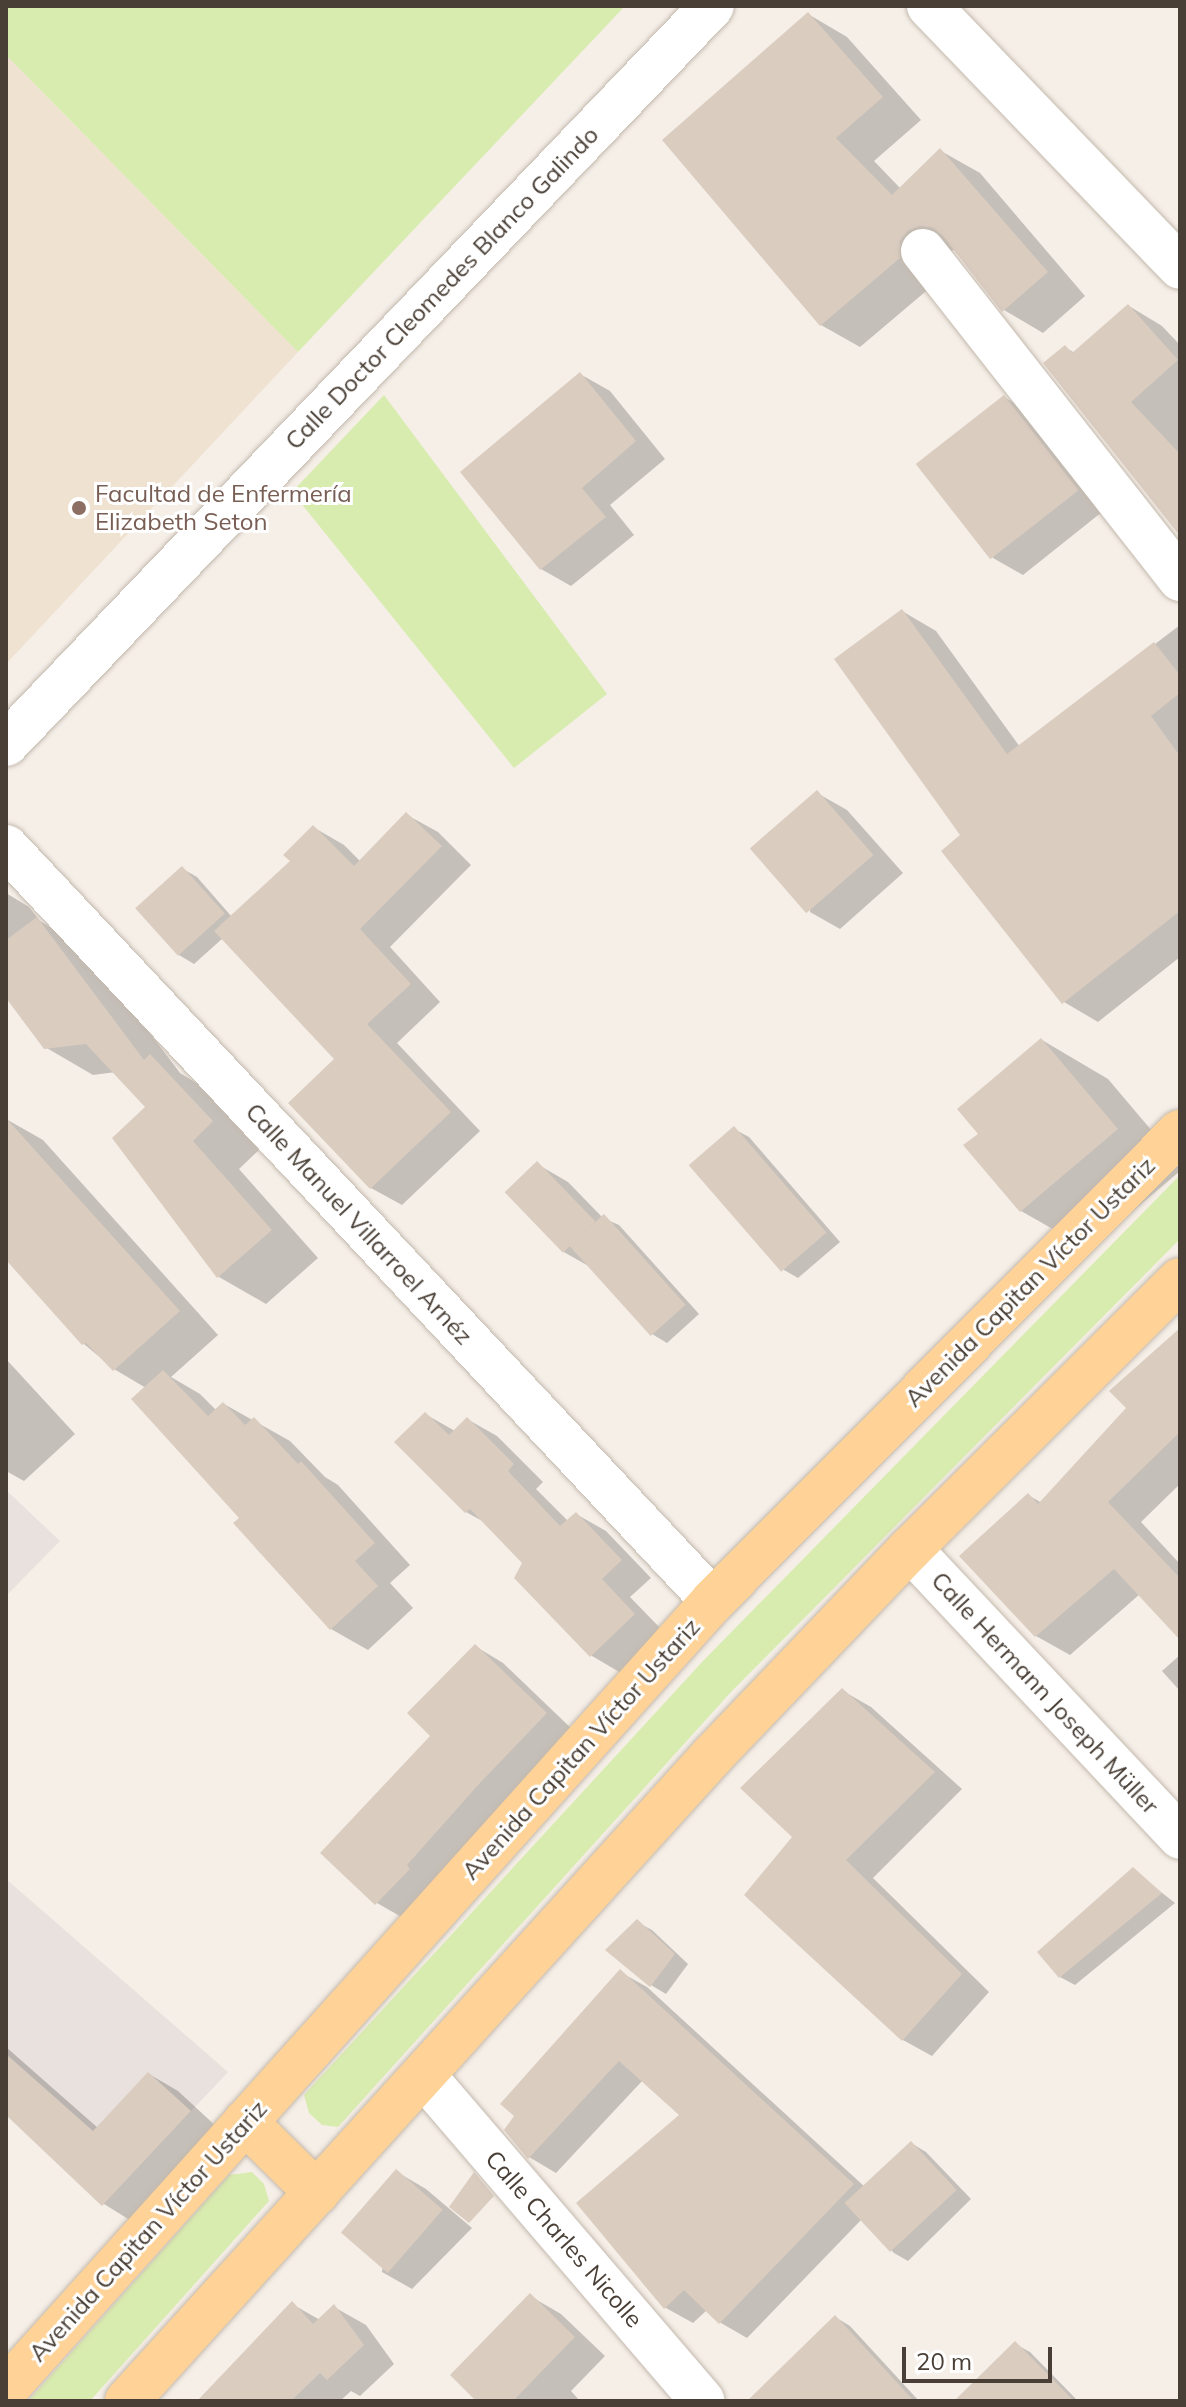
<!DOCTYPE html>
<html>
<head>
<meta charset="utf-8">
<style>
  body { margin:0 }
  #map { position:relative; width:1186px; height:2407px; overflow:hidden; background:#f5efe8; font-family:Mulish,sans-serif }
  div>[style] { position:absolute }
  .industrial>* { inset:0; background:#e8e1dd }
  .education>* { inset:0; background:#efe2d1 }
  .green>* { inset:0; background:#d9ecaf }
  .shadow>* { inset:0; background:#0003 }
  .building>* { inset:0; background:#dbccc0; transform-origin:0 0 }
  .roads { filter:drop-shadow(0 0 2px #c4b9ad) drop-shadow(0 0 2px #c4b9ad) }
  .minor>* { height:44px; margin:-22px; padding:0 22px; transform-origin:22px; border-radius:22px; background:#fff }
  .major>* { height:44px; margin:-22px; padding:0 22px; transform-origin:22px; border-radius:22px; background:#ffd397 }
  .dots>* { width:22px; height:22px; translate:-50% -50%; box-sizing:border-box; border:4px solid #fff; border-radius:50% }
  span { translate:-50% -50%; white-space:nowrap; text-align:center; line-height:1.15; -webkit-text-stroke:6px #fff; paint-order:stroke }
  .street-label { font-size:24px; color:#493f36 }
  .education-label { font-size:24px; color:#785e54 }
  .left { translate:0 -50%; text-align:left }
  .frame { position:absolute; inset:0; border:8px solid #493f36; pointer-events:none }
  .scale { position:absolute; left:902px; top:2347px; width:150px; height:36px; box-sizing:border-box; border:4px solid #493f36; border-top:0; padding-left:10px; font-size:24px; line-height:28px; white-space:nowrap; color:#493f36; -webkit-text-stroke:6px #fff; paint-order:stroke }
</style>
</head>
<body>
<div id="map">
  <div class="industrial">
    <div style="clip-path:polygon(6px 1490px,60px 1541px,6px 1596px)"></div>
    <div style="clip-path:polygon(6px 1879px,228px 2072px,102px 2206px,6px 2115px)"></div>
  </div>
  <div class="education">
    <div style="clip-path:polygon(6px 55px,298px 352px,6px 664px)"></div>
  </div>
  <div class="green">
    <div style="clip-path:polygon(6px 6px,625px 6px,298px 352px,6px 55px)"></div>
    <div style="clip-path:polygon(384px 395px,607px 694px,514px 768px,292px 492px)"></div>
    <div style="clip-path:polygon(1180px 1175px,1180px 1239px,731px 1692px,338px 2127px,322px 2125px,309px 2113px,304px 2095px,703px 1661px)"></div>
    <div style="clip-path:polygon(252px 2172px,264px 2184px,269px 2201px,90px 2401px,28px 2401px,229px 2175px)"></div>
  </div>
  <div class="shadow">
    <div style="clip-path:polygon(808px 14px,847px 37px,921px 120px,874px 161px,901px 189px,941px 151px,980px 173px,1085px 296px,1043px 333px,1004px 310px,956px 249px,947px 253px,938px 281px,860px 347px,821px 325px)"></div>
    <div style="clip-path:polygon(1129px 306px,1162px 326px,1180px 345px,1180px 531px,1066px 348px,1075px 353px)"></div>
    <div style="clip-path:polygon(580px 374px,610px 391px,665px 459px,610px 505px,634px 535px,571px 586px,541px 569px)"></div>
    <div style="clip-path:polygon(1004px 397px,1034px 414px,1107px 508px,1023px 575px,993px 558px)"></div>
    <div style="clip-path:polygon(902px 611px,936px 631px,1020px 747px,1180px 625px,1180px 957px,1098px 1022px,1064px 1002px,963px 835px)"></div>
    <div style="clip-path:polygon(817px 793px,847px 810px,903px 873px,840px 929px,810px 912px)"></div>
    <div style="clip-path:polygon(407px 815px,438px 832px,471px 865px,390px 947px,440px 1002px,397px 1043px,480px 1131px,402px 1205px,371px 1188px,337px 1059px,223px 938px,194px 964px,179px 955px,183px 869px,197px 877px,232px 917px,293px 861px,313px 827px,344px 845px,361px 862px)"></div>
    <div style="clip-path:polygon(6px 893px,29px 907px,40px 921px,85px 947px,180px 1073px,198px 1084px,259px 1150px,239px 1169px,318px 1258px,266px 1304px,219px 1277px,114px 1139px,148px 1107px,116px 1072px,93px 1075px,45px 1047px,6px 995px)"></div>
    <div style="clip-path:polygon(1042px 1040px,1108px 1079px,1180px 1164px,1180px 1171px,1088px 1249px,1021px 1211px,980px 1134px)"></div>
    <div style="clip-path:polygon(6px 1119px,43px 1140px,218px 1335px,171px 1377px,200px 1394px,217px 1411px,224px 1404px,290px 1441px,325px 1477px,338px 1485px,410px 1565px,390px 1583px,413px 1608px,368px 1650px,331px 1629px,242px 1518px,146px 1388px,114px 1369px,84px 1344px,6px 1249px)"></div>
    <div style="clip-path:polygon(734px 1129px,749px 1137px,840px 1242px,798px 1278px,784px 1270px)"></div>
    <div style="clip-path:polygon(537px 1164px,568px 1182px,603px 1218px,619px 1225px,699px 1314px,667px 1343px,652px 1334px,592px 1268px,562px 1251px,508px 1192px)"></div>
    <div style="clip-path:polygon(1180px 1336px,1180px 1484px,1141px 1522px,1180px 1564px,1180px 1637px,1140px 1594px,1070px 1655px,1036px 1636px,1028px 1495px,1042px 1503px,1129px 1408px)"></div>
    <div style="clip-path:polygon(6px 1359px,75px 1434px,24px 1481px,6px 1471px)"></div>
    <div style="clip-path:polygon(425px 1414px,455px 1431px,467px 1419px,497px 1436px,543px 1482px,536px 1489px,568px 1521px,576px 1514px,606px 1531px,651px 1578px,630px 1597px,664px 1632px,621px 1673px,592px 1656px,516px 1578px,524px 1563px,486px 1523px,466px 1512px)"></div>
    <div style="clip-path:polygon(475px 1646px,503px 1663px,574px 1731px,405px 1919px,377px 1903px,433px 1736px)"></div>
    <div style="clip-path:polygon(1180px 1655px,1180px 1691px,1162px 1671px)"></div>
    <div style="clip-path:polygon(843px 1691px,871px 1707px,962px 1789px,873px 1878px,989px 1992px,932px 2056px,903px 2040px,795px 1837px)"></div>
    <div style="clip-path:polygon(1133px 1870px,1175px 1903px,1075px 1985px,1060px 1977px)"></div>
    <div style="clip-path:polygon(637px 1922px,652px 1930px,688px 1964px,666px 1994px,651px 1985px)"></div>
    <div style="clip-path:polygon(620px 1972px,647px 1987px,866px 2188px,911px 2143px,926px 2152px,971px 2199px,908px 2261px,894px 2253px,862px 2219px,747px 2338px,721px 2323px,707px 2310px,693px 2323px,666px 2308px,579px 2203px,682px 2115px,643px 2080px,556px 2173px,529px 2157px)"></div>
    <div style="clip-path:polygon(6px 2047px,98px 2128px,149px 2074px,178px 2091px,219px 2129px,133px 2222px,104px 2204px,6px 2113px)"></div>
    <div style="clip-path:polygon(397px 2172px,426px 2189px,472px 2228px,412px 2289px,382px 2272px)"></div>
    <div style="clip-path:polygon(530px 2296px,561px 2314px,605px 2356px,571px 2391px,580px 2401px,479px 2401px)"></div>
    <div style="clip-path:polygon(292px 2304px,320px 2320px,334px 2307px,366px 2325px,394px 2364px,360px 2396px,351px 2391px,340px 2401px,200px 2401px)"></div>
    <div style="clip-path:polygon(835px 2317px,850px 2326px,919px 2401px,751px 2401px)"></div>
    <div style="clip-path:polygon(1015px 2344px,1030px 2352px,1078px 2401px,957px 2401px)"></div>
  </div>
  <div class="building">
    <div style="clip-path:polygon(808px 12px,883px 97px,836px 138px,892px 195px,940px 148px,1048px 272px,1002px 312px,943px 236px,933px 228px,920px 226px,908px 231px,900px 241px,900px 258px,820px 326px,662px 140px)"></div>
    <div style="clip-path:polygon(1128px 304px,1178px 360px,1131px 402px,1180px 454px,1180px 536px,1043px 363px,1065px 345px,1072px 353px)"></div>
    <div style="clip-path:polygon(580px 372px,636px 441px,582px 488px,606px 517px,540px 570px,460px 472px)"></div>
    <div style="left:1004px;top:395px;width:121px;height:112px;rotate:52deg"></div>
    <div style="clip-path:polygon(902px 609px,1007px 754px,1154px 642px,1180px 675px,1180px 693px,1151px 716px,1180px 756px,1180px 911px,1062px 1004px,941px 851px,960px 835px,834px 659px)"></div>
    <div style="left:817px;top:790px;width:86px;height:89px;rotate:49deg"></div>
    <div style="clip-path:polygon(406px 812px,442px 846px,360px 929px,411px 984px,367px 1024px,451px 1112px,370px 1189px,288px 1103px,334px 1059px,214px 931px,290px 861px,283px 855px,313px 825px,354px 866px)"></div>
    <div style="left:182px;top:866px;width:64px;height:63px;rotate:48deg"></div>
    <div style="clip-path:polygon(37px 917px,144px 1060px,150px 1054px,213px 1121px,193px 1141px,272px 1230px,217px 1278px,112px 1138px,145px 1107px,86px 1044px,44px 1049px,6px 998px,6px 940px)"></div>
    <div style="clip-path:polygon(1041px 1038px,1118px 1129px,1020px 1212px,963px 1145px,978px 1134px,957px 1109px)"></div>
    <div style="clip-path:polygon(6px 1118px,180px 1311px,113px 1371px,86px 1343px,82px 1345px,6px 1260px)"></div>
    <div style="left:734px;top:1126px;width:141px;height:60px;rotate:49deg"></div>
    <div style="left:537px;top:1161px;width:84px;height:45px;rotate:46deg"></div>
    <div style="left:604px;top:1214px;width:122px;height:47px;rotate:48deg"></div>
    <div style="clip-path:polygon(1180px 1328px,1180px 1432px,1108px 1502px,1180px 1578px,1180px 1640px,1114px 1569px,1035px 1637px,959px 1556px,1028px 1493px,1038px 1504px,1126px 1408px,1109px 1391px)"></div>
    <div style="clip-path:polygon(163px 1370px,208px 1416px,223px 1402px,245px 1425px,254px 1417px,298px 1464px,301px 1461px,375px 1543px,355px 1561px,378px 1586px,330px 1630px,233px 1523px,239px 1518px,131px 1399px)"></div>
    <div style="clip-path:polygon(425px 1412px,449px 1435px,467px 1417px,514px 1464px,508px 1471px,560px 1526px,576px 1512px,622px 1560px,602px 1579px,635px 1614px,590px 1657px,514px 1578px,522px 1563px,470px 1509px,465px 1513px,394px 1442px)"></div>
    <div style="clip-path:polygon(475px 1644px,547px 1713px,479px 1784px,407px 1865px,410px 1869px,375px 1905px,320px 1853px,430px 1736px,407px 1713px)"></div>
    <div style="clip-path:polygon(842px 1688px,935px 1772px,846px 1860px,962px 1974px,902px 2041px,744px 1895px,792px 1837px,740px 1788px)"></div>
    <div style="clip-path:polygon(1133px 1867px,1162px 1893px,1059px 1978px,1037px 1952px)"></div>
    <div style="clip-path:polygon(637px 1919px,675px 1954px,650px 1987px,605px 1950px)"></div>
    <div style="clip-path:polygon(620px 1969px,854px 2184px,719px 2324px,684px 2290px,664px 2309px,576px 2203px,679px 2115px,619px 2061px,528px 2159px,504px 2130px,514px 2116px,500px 2104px)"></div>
    <div style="clip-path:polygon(6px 2054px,93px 2131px,148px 2072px,191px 2111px,102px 2206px,6px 2115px)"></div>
    <div style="left:911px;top:2141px;width:67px;height:91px;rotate:47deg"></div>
    <div style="left:396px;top:2169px;width:62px;height:84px;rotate:41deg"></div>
    <div style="clip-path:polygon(474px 2172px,494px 2196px,469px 2223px,449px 2207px)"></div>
    <div style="clip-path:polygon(530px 2293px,575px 2337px,513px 2401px,476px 2401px,450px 2375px)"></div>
    <div style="clip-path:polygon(292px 2301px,313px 2324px,334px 2304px,364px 2345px,327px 2380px,320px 2373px,291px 2401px,197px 2401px)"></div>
    <div style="clip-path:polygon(835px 2315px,914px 2401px,747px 2401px)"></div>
    <div style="clip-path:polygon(1015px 2341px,1074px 2401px,954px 2401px)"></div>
  </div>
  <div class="roads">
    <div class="minor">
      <div style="left:929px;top:6px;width:362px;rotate:46.1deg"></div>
      <div style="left:923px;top:251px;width:417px;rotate:51.9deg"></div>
      <div style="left:6px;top:744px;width:1021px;rotate:-46.27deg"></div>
      <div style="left:6px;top:847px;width:1034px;rotate:46.84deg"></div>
      <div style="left:910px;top:1549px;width:395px;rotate:46.8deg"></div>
      <div style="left:424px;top:2076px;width:428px;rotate:49.4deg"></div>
    </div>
    <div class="major">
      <div style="left:245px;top:2122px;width:101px;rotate:44.6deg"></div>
      <div style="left:6px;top:2389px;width:1059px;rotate:-48.1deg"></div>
      <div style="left:713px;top:1601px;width:662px;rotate:-45.12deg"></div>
      <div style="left:127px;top:2401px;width:872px;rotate:-47.79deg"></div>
      <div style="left:713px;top:1755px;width:285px;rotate:-46.3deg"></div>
      <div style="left:910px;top:1549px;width:381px;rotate:-44.9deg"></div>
    </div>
  </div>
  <div class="dots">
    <div style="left:79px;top:508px;background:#8d6e63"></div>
  </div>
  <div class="street-label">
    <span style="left:442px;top:288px;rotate:-46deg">Calle Doctor Cleomedes Blanco Galindo</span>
    <span style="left:359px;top:1224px;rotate:47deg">Calle Manuel Villarroel Arnéz</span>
    <span style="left:1030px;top:1282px;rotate:-45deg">Avenida Capitan Víctor Ustariz</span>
    <span style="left:1045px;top:1693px;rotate:47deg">Calle Hermann Joseph Müller</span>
    <span style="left:581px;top:1749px;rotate:-48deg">Avenida Capitan Víctor Ustariz</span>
    <span style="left:148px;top:2231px;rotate:-48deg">Avenida Capitan Víctor Ustariz</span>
    <span style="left:564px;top:2239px;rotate:49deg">Calle Charles Nicolle</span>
  </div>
  <div class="education-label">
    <span class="left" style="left:95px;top:508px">Facultad de Enfermería<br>Elizabeth Seton</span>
  </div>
  <div class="frame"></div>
  <div class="scale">20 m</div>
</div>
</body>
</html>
